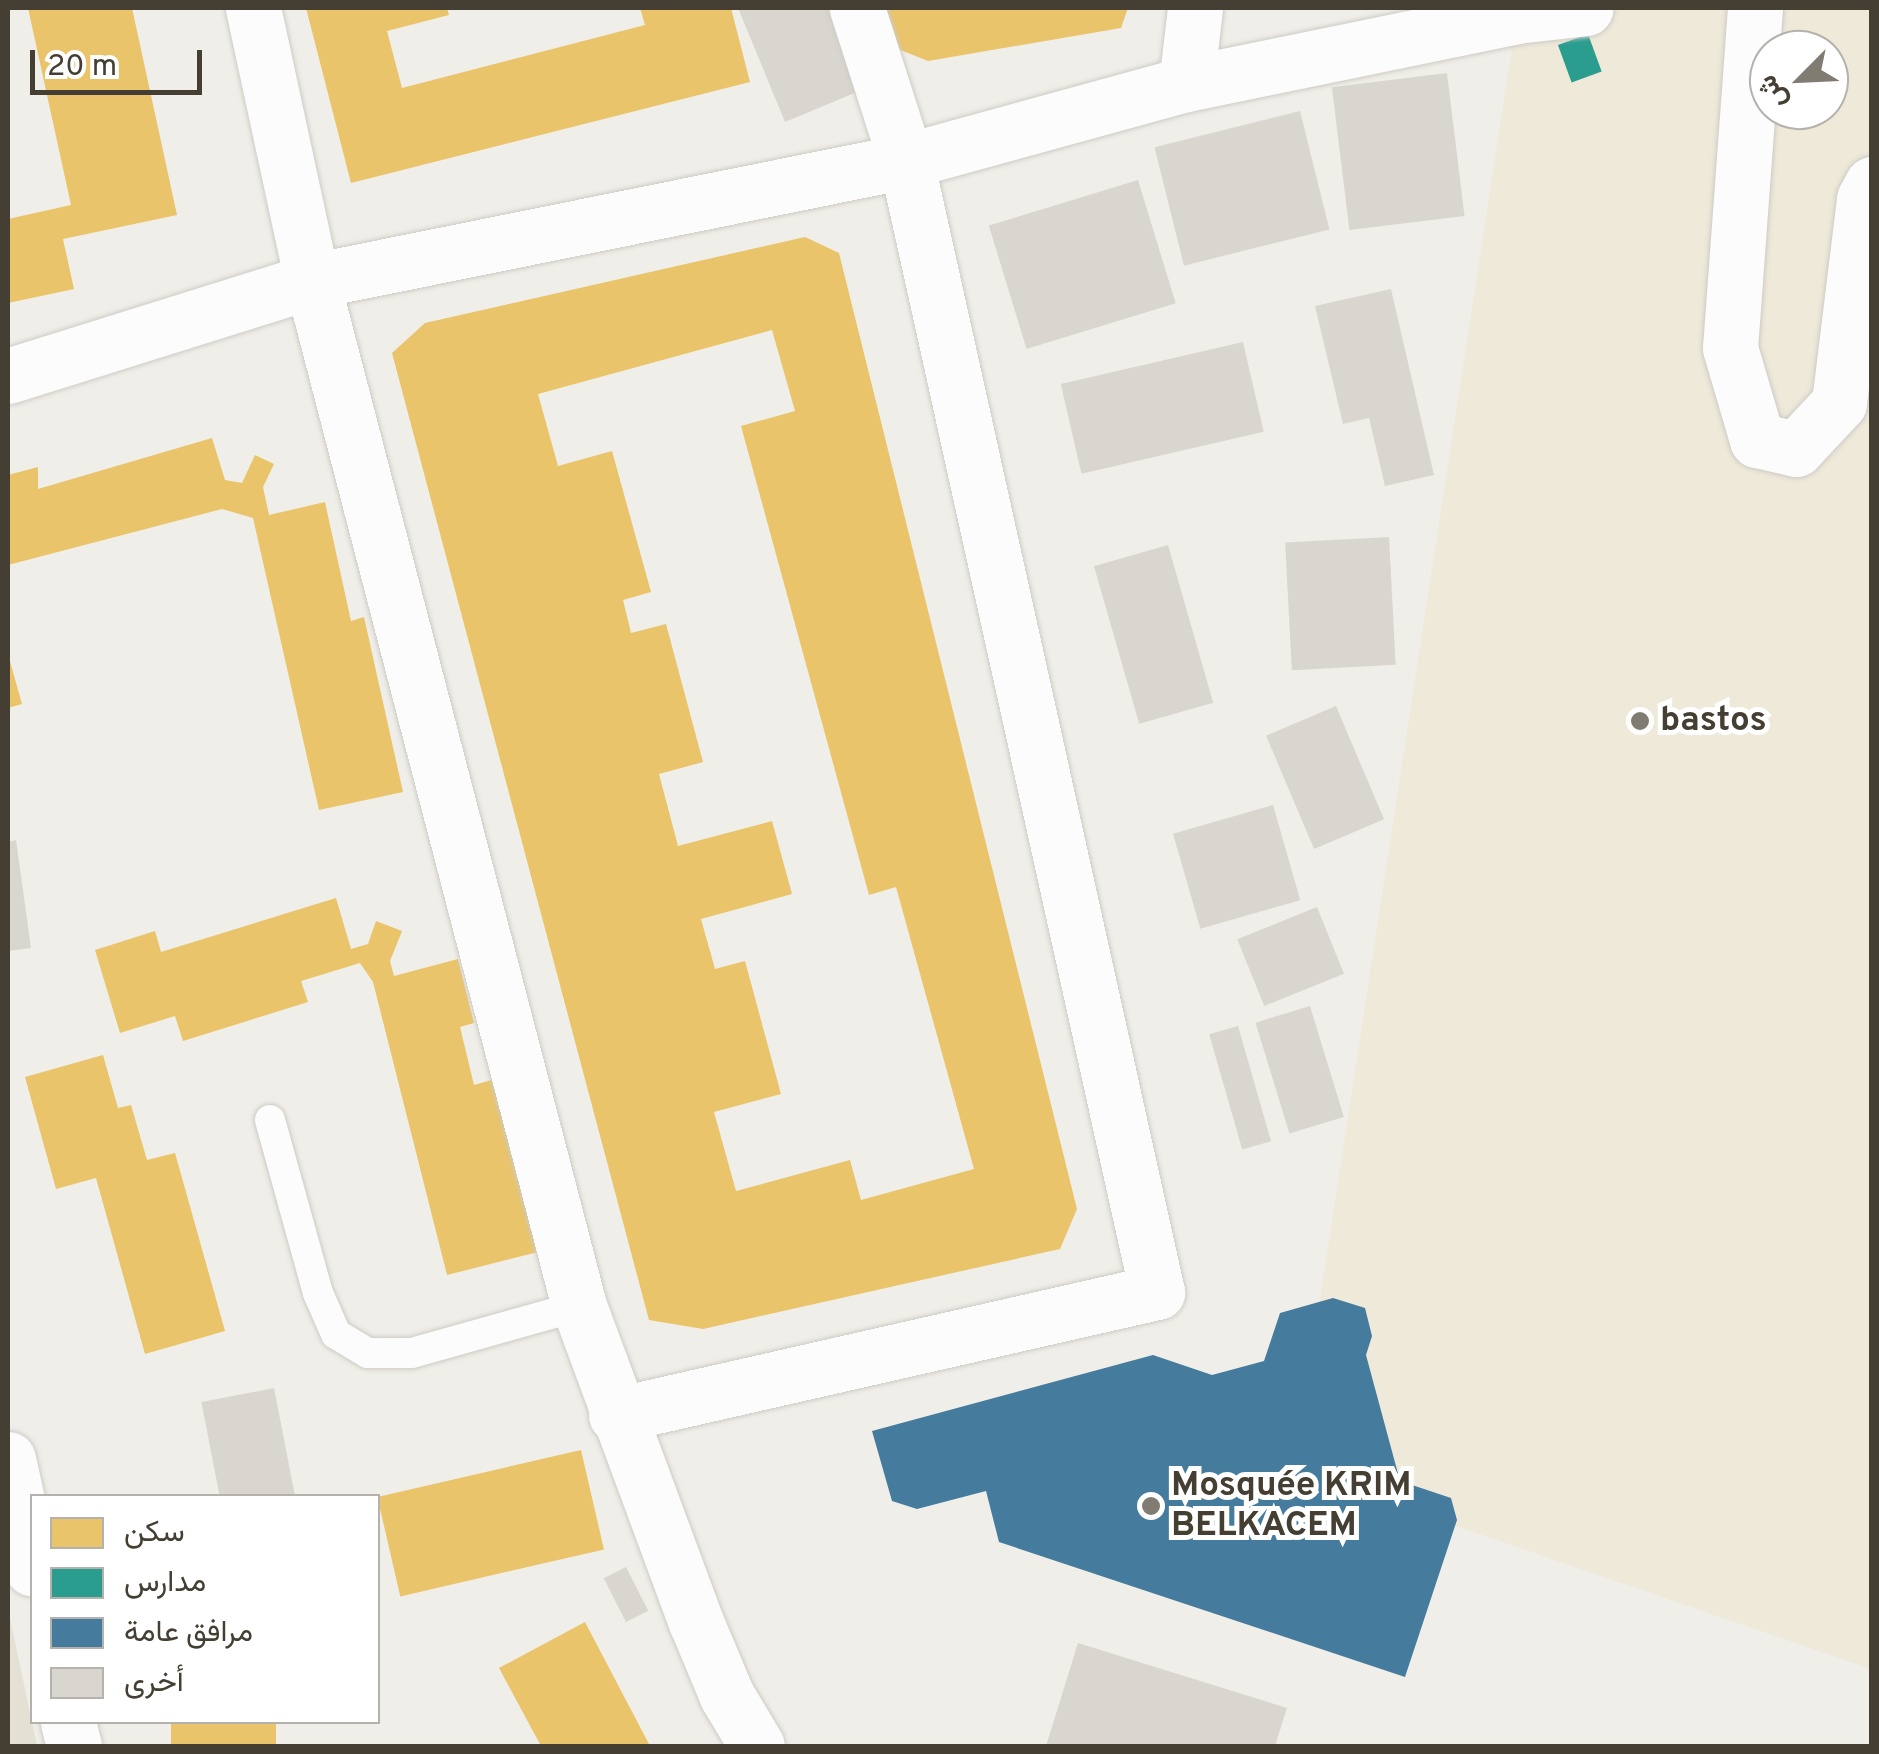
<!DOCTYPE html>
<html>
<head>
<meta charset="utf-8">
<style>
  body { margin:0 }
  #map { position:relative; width:1879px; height:1754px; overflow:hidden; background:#f0eee8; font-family:Overpass,Vazirmatn,sans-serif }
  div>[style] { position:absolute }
  .residential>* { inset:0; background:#e4e0d4 }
  .education>* { inset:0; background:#eee9d9 }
  .homes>* { inset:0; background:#e9c46a; transform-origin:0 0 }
  .schools>* { inset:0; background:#2a9d8f; transform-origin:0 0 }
  .public>* { inset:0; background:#457b9d }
  .building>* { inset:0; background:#d9d6d0; transform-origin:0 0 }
  .roads { filter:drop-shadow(0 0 2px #cdcbc5) drop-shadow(0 0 2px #cdcbc5) }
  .lane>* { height:30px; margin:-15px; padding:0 15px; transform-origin:15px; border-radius:15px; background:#fdfcfc }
  .street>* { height:55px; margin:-27.5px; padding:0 27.5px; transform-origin:27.5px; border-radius:27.5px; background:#fdfcfc }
  .dots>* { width:28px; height:28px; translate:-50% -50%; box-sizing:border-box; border:5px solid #fff; border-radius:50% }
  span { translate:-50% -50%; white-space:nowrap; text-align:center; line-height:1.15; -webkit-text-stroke:10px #fff; paint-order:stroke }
  .poi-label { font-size:35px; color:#453f33; font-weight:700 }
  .left { translate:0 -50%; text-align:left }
  .frame { position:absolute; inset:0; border:10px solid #453f33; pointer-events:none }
  .legend { position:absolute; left:30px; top:1494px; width:350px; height:230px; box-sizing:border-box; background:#fff; border:2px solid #b5b2ad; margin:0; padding:12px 18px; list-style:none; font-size:30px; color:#453f33 }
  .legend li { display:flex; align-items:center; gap:20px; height:50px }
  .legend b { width:50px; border:2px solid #b5b2ad }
  .north { position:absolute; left:1749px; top:30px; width:100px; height:100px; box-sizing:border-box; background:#fff; border:2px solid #b5b2ad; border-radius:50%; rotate:246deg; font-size:28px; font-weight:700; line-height:40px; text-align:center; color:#453f33 }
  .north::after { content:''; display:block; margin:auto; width:35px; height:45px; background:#817c72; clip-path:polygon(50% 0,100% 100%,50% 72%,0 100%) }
  .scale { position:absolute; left:30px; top:50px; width:172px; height:45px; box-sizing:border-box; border:5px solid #453f33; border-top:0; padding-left:12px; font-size:30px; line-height:35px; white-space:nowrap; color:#453f33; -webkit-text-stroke:8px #fff; paint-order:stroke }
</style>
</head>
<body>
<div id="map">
  <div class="residential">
    <div style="clip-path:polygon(8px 1609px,37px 1746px,8px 1746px)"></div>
  </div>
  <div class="education">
    <div style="clip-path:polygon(evenodd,1518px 8px,1871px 8px,1871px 1669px,1401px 1507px,1315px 1332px,1518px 8px,1769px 50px,1829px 50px,1829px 110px,1769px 110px,1769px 50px)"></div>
  </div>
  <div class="homes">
    <div style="clip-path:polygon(28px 8px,132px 8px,177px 215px,63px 239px,74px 289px,8px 303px,8px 219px,71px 205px)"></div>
    <div style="clip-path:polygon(306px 8px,447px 8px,449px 15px,387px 31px,402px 88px,645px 25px,640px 8px,731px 8px,750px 82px,351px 183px)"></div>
    <div style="clip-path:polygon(862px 8px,1128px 8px,1121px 28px,928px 61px,870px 38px)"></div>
    <div style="clip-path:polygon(evenodd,805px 237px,839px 253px,1077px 1209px,1060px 1249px,703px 1329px,649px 1320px,392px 353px,425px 323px,805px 237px,772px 330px,795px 411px,741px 426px,869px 895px,896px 887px,974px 1169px,861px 1200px,850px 1160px,736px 1191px,714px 1112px,781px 1094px,745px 961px,715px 969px,701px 919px,792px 894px,772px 821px,678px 846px,659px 774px,703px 762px,666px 624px,631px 633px,623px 600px,651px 592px,612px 451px,558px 466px,538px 394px,772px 330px)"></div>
    <div style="clip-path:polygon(212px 438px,225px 480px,242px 483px,255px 455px,274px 464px,263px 487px,269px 515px,325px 502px,351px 621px,364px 617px,403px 792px,319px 810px,253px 518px,222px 509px,8px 565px,8px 475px,38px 467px,38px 489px)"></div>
    <div style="clip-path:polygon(8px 654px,22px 704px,8px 708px)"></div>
    <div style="clip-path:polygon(336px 898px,351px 949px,368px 944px,376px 921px,402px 931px,390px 961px,394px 976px,458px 959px,474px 1023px,460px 1027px,474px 1085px,495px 1079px,538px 1252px,447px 1275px,373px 982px,360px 963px,301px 981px,308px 1002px,183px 1041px,175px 1016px,120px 1033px,95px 950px,155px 931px,161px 952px)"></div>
    <div style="clip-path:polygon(103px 1055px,118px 1108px,131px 1105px,147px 1160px,175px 1153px,225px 1331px,145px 1354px,96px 1178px,56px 1189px,25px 1077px)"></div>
    <div style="left:581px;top:1450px;width:102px;height:209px;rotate:77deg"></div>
    <div style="clip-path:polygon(585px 1622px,650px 1746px,541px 1746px,499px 1668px)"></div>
    <div style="left:171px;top:1722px;width:105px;height:25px"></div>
  </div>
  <div class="schools">
    <div style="left:1588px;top:34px;width:40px;height:32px;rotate:70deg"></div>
  </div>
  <div class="public">
    <div style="clip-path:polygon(1333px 1298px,1365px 1308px,1372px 1336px,1366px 1355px,1400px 1481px,1451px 1498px,1457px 1520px,1405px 1677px,999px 1542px,986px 1491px,917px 1509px,892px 1501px,872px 1431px,1153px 1355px,1212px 1375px,1264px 1361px,1280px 1313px)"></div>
  </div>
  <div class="building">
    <div style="clip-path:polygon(738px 8px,842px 8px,874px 85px,785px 122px)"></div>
    <div style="left:1447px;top:73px;width:144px;height:116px;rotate:83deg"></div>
    <div style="left:1300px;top:111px;width:122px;height:150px;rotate:76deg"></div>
    <div style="left:1138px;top:180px;width:129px;height:156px;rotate:73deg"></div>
    <div style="clip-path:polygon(1391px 289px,1434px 475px,1385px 486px,1369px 418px,1343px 424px,1315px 306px)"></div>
    <div style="left:1243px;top:342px;width:92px;height:187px;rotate:77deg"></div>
    <div style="left:1389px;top:537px;width:128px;height:104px;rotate:87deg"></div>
    <div style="left:1168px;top:545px;width:164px;height:77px;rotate:74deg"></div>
    <div style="left:1336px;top:706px;width:123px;height:76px;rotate:67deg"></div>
    <div style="left:1273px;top:805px;width:99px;height:104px;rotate:74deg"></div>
    <div style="clip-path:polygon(16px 840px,31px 948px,8px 951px,8px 842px)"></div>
    <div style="left:1317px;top:907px;width:72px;height:86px;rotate:68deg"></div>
    <div style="left:1310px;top:1006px;width:116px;height:57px;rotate:73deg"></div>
    <div style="left:1238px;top:1026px;width:120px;height:30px;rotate:74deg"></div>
    <div style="left:274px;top:1388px;width:109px;height:74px;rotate:79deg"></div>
    <div style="left:626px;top:1567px;width:49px;height:25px;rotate:63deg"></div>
    <div style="clip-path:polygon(1078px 1643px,1287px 1708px,1275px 1746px,1046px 1746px)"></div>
  </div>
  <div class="roads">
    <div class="lane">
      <div style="left:270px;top:1120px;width:180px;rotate:74.5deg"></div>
      <div style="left:318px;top:1293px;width:45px;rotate:66.3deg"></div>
      <div style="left:336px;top:1334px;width:37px;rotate:31deg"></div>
      <div style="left:368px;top:1353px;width:44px"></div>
      <div style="left:412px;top:1353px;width:173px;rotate:-15.7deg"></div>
    </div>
    <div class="street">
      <div style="left:253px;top:8px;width:279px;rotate:77.8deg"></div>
      <div style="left:312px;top:281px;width:1059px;rotate:75.4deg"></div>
      <div style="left:579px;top:1306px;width:337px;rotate:69.7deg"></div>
      <div style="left:696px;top:1622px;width:80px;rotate:67.3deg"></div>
      <div style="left:727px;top:1696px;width:58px;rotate:59deg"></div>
      <div style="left:1755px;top:8px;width:341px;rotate:94.2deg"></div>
      <div style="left:1730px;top:348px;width:96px;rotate:73.6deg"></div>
      <div style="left:1757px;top:440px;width:40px;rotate:13deg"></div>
      <div style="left:1796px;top:449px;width:63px;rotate:-46.9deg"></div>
      <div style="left:1839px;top:403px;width:206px;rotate:-83deg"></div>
      <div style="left:1864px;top:199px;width:17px;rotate:-62deg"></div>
      <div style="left:1186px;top:84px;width:77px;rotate:-83.2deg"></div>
      <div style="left:8px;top:376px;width:318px;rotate:-17.4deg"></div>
      <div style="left:312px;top:281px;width:606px;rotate:-11.42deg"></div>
      <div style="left:906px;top:161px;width:290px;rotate:-15.4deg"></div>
      <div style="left:1186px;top:84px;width:337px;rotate:-11.6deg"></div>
      <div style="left:1516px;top:16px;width:70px;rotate:-6.5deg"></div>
      <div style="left:616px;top:1415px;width:555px;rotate:-12.81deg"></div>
      <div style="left:1157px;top:1292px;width:1159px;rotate:-102.51deg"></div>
      <div style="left:906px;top:161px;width:161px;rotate:-107.8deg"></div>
      <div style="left:8px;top:1459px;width:112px;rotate:77.6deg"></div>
      <div style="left:68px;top:1722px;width:25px;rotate:76deg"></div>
    </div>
  </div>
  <div class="dots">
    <div style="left:1640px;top:721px;background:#817c72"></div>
    <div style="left:1151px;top:1506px;background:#817c72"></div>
  </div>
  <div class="poi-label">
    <span class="left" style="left:1660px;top:721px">bastos</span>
    <span class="left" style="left:1171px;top:1506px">Mosquée KRIM<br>BELKACEM</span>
  </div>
  <div class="frame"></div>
  <ul class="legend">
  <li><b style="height:28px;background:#e9c46a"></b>سكن</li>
  <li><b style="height:28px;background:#2a9d8f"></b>مدارس</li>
  <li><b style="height:28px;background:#457b9d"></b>مرافق عامة</li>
  <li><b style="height:28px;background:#d9d6d0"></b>أخرى</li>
  </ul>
  <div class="north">ش</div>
  <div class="scale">20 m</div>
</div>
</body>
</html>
